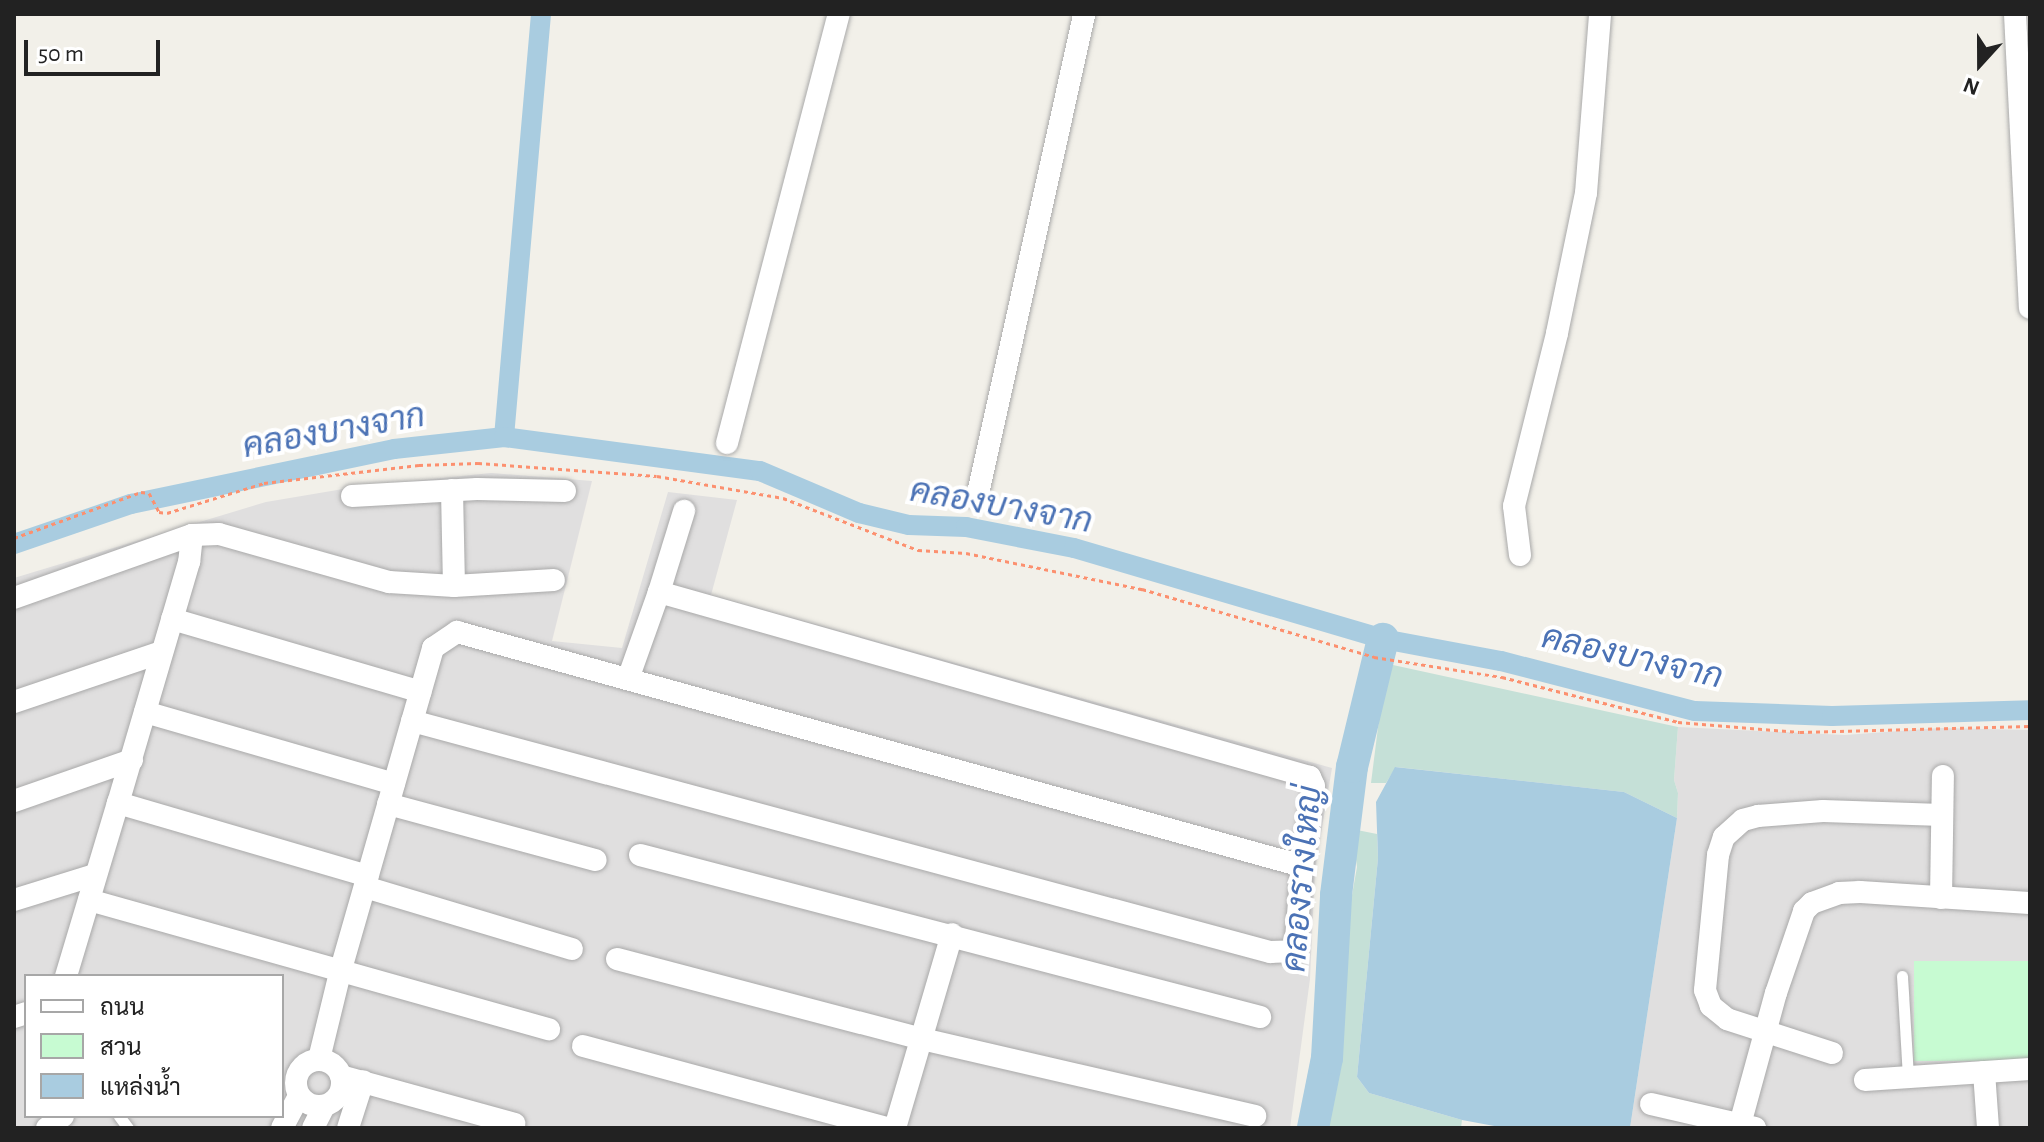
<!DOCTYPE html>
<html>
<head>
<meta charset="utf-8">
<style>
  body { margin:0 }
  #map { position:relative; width:2044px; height:1142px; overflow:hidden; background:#f2f0e9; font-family:"Alegreya Sans",Sarabun,sans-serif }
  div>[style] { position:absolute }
  .residential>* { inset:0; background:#e0dfdf }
  .wetland>* { inset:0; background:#c5e0d7 }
  .park>* { inset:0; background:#c7fbd2; transform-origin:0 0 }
  .water>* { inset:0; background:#a9cce0 }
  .canal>* { height:20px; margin:-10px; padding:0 10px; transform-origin:10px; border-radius:10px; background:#a9cce0 }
  .river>* { height:32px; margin:-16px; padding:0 16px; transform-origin:16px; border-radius:16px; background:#a9cce0 }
  .path>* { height:3px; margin-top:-1.5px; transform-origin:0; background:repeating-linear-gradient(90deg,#fc906f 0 4px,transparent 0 8px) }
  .roads { filter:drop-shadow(0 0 2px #a9a9a9) drop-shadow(0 0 2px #a9a9a9) }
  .lane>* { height:11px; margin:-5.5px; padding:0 5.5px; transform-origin:5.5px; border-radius:5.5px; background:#fff }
  .street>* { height:22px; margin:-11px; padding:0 11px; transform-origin:11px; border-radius:11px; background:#fff }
  .street>.ring { margin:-11px; padding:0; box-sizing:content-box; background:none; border:22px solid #fff; border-radius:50% }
  span { translate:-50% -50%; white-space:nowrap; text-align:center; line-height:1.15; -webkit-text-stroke:8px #fff; paint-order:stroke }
  .water-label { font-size:34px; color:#4b72b5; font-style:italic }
  .frame { position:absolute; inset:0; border:16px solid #222; pointer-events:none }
  .legend { position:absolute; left:24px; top:974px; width:260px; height:144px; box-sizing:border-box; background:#fff; border:2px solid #a7a7a7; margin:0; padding:10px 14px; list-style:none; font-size:24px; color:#222 }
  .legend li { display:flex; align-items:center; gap:16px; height:40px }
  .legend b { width:40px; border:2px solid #a7a7a7 }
  .north { position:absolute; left:1940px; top:24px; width:80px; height:80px; -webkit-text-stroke:6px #fff; paint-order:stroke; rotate:201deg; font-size:22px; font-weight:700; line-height:32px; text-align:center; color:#222 }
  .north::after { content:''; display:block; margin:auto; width:28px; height:36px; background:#222; clip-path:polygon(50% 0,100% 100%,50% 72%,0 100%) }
  .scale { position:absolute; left:24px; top:40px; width:136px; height:36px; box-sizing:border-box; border:4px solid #222; border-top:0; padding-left:10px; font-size:24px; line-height:28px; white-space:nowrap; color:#222; -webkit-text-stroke:6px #fff; paint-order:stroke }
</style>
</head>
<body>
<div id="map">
  <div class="residential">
    <div style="clip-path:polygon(evenodd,491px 473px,592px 481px,552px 641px,622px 648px,668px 492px,737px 500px,711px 595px,1332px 768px,1315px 869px,1310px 979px,1290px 1128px,14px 1128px,14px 578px,266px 502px,355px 487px,491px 473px,26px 976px,282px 976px,282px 1116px,26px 1116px,26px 976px)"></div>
    <div style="clip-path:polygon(1678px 727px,1845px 735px,1940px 728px,2030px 730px,2030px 1128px,1630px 1128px,1677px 818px,1678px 793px,1674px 780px)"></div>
  </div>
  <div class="wetland">
    <div style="clip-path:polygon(1393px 665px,1678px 727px,1674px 780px,1678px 793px,1677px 818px,1624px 792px,1396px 767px,1386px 783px,1371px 783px,1385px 672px)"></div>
    <div style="clip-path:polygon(1352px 829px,1377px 834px,1378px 858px,1357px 1077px,1369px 1093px,1462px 1120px,1461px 1128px,1324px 1128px,1339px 1025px,1342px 951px,1357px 867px)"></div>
  </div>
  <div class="park">
    <div style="left:2030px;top:961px;width:100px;height:116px;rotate:90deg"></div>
  </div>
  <div class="water">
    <div style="clip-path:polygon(1395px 767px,1624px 792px,1677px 818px,1630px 1128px,1505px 1128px,1462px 1120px,1369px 1093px,1357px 1077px,1378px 858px,1376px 802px)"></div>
  </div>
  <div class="canal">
    <div style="left:504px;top:437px;width:425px;rotate:-85deg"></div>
    <div style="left:14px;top:544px;width:124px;rotate:-18.9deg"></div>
    <div style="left:131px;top:504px;width:269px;rotate:-11.8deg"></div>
    <div style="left:394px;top:449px;width:111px;rotate:-6.2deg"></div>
    <div style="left:504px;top:437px;width:258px;rotate:7.6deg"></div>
    <div style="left:760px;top:471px;width:108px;rotate:23deg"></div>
    <div style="left:859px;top:513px;width:51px;rotate:13.5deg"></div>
    <div style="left:909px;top:525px;width:57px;rotate:2deg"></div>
    <div style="left:966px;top:527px;width:110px;rotate:11deg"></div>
    <div style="left:1074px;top:548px;width:322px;rotate:16.4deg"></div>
    <div style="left:1383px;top:639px;width:120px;rotate:10.6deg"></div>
    <div style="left:1501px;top:661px;width:200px;rotate:14.5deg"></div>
    <div style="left:1695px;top:711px;width:137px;rotate:2.1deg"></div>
    <div style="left:1832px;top:716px;width:198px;rotate:-1.7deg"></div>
  </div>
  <div class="river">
    <div style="left:1313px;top:1128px;width:71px;rotate:-78.7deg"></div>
    <div style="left:1327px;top:1058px;width:163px;rotate:-86.8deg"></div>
    <div style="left:1336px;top:895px;width:129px;rotate:-82.9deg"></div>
    <div style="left:1352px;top:767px;width:132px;rotate:-76.4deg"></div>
  </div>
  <div class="path">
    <div style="left:14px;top:538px;width:135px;rotate:-19.9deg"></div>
    <div style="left:141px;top:492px;width:8px;rotate:7deg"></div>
    <div style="left:149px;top:493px;width:21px;rotate:62deg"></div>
    <div style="left:159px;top:512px;width:8px;rotate:7deg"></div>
    <div style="left:167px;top:513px;width:102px;rotate:-17.2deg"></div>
    <div style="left:264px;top:483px;width:156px;rotate:-6.6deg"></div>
    <div style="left:419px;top:465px;width:59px;rotate:-1.9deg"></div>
    <div style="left:478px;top:463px;width:179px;rotate:4.2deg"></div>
    <div style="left:657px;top:476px;width:128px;rotate:9.9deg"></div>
    <div style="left:783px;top:498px;width:145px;rotate:21.1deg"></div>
    <div style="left:918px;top:550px;width:48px;rotate:3.6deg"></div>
    <div style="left:966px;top:553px;width:180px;rotate:11.6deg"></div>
    <div style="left:1142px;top:589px;width:242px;rotate:16.3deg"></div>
    <div style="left:1374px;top:657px;width:130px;rotate:8.9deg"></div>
    <div style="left:1502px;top:677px;width:182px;rotate:14.3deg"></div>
    <div style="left:1678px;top:722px;width:122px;rotate:4.7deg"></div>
    <div style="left:1800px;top:732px;width:230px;rotate:-1.5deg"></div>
  </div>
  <div class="roads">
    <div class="lane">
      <div style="left:1902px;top:976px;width:101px;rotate:86.6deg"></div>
      <div style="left:119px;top:1116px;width:15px;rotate:53deg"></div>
    </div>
    <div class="street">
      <div style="left:2015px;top:14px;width:294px;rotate:87.1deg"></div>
      <div style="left:727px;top:443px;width:443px;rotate:-75.4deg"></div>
      <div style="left:352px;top:496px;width:125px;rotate:-3.2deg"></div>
      <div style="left:477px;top:489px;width:88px;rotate:1.3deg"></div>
      <div style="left:977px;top:498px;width:496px;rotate:-77.5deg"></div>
      <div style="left:192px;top:535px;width:27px;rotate:-2deg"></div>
      <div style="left:219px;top:534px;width:177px;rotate:15.8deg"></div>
      <div style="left:389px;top:582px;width:65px;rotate:3.5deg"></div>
      <div style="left:454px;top:586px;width:96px;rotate:-91.2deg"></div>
      <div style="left:1520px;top:555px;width:49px;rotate:-97deg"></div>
      <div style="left:1514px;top:506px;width:178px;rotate:-76deg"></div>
      <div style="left:1557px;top:333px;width:143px;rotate:-78.3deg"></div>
      <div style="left:1586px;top:193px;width:180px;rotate:-85.5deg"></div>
      <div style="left:454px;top:586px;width:100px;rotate:-3.4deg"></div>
      <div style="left:659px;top:592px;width:85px;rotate:-72.8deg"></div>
      <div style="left:14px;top:598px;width:189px;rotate:-19.5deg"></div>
      <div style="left:192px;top:535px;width:27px;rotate:96deg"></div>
      <div style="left:189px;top:562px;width:251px;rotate:106.4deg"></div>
      <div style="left:172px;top:619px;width:259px;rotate:16.3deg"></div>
      <div style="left:14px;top:702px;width:156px;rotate:-18.7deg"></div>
      <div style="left:145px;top:712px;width:259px;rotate:16.1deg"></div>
      <div style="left:412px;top:721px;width:889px;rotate:15.07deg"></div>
      <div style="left:1270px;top:952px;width:25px;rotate:-2deg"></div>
      <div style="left:1295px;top:951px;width:85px;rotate:-85.3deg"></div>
      <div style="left:1302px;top:866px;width:81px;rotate:-81.5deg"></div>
      <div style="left:1314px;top:786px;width:10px;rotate:-114deg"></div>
      <div style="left:1310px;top:777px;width:677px;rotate:-164.14deg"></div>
      <div style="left:659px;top:592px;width:92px;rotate:109.6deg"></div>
      <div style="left:14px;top:801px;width:125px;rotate:-19.2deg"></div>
      <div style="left:388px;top:804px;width:215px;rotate:15.1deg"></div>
      <div style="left:640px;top:855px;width:641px;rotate:14.64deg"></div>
      <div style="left:365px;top:887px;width:216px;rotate:16.7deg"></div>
      <div style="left:1941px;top:898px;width:122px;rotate:-89.1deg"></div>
      <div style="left:14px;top:900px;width:85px;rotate:-17.2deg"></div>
      <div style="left:89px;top:900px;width:478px;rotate:15.7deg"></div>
      <div style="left:617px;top:959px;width:315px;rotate:14.7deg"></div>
      <div style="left:922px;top:1039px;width:342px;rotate:13deg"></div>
      <div style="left:66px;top:976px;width:181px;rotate:-73.3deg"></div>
      <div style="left:118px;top:803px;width:260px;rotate:16.3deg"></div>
      <div style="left:14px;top:1017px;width:13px;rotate:-18deg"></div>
      <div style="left:583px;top:1046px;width:314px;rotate:15.1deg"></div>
      <div style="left:1832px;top:1053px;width:110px;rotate:-162.1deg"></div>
      <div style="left:1727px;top:1019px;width:21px;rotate:-141deg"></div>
      <div style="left:1711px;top:1006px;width:17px;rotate:-111deg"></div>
      <div style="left:1705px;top:990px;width:136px;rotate:-84.5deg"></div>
      <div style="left:1718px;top:855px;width:19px;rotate:-72deg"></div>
      <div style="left:1724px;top:837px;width:25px;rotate:-42deg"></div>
      <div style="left:1743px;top:820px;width:16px;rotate:-15deg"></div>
      <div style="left:1758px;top:816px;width:65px;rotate:-4.4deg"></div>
      <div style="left:1823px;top:811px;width:119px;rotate:1.9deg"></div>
      <div style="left:319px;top:1059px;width:93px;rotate:-76.3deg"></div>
      <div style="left:341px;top:969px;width:334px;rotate:-74deg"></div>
      <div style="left:433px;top:648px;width:29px;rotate:-34deg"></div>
      <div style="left:457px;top:632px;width:877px;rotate:15.48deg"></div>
      <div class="ring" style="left:296px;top:1060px;width:24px;height:24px"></div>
      <div style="left:1984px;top:1072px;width:56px;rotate:85.9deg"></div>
      <div style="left:341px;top:1076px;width:180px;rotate:15.4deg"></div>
      <div style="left:1865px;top:1080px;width:165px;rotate:-3.8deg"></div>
      <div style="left:1651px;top:1104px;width:107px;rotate:13deg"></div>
      <div style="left:47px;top:1128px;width:20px;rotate:-37deg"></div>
      <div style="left:282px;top:1128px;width:36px;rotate:-62deg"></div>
      <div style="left:313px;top:1128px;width:25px;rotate:-63deg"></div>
      <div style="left:348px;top:1128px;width:49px;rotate:-72.3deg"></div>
      <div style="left:895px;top:1128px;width:202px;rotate:-73.6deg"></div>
      <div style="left:1739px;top:1128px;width:140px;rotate:-74.7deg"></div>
      <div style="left:1776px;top:993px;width:87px;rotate:-71.1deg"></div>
      <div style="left:1804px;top:911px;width:11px;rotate:-45deg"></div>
      <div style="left:1812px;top:903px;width:29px;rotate:-20deg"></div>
      <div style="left:1839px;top:893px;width:21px;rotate:-3deg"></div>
      <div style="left:1860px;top:892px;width:170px;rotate:3.7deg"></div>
    </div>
  </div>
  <div class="water-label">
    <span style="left:334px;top:432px;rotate:-10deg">คลองบางจาก</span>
    <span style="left:1001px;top:507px;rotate:10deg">คลองบางจาก</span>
    <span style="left:1632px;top:658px;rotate:13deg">คลองบางจาก</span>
    <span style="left:1303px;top:879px;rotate:-85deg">คลองรางใหญ่</span>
  </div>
  <div class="frame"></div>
  <ul class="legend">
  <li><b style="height:10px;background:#fff"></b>ถนน</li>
  <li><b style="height:22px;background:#c7fbd2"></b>สวน</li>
  <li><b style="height:22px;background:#a9cce0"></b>แหล่งน้ำ</li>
  </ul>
  <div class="north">N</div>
  <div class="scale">50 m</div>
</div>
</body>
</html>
